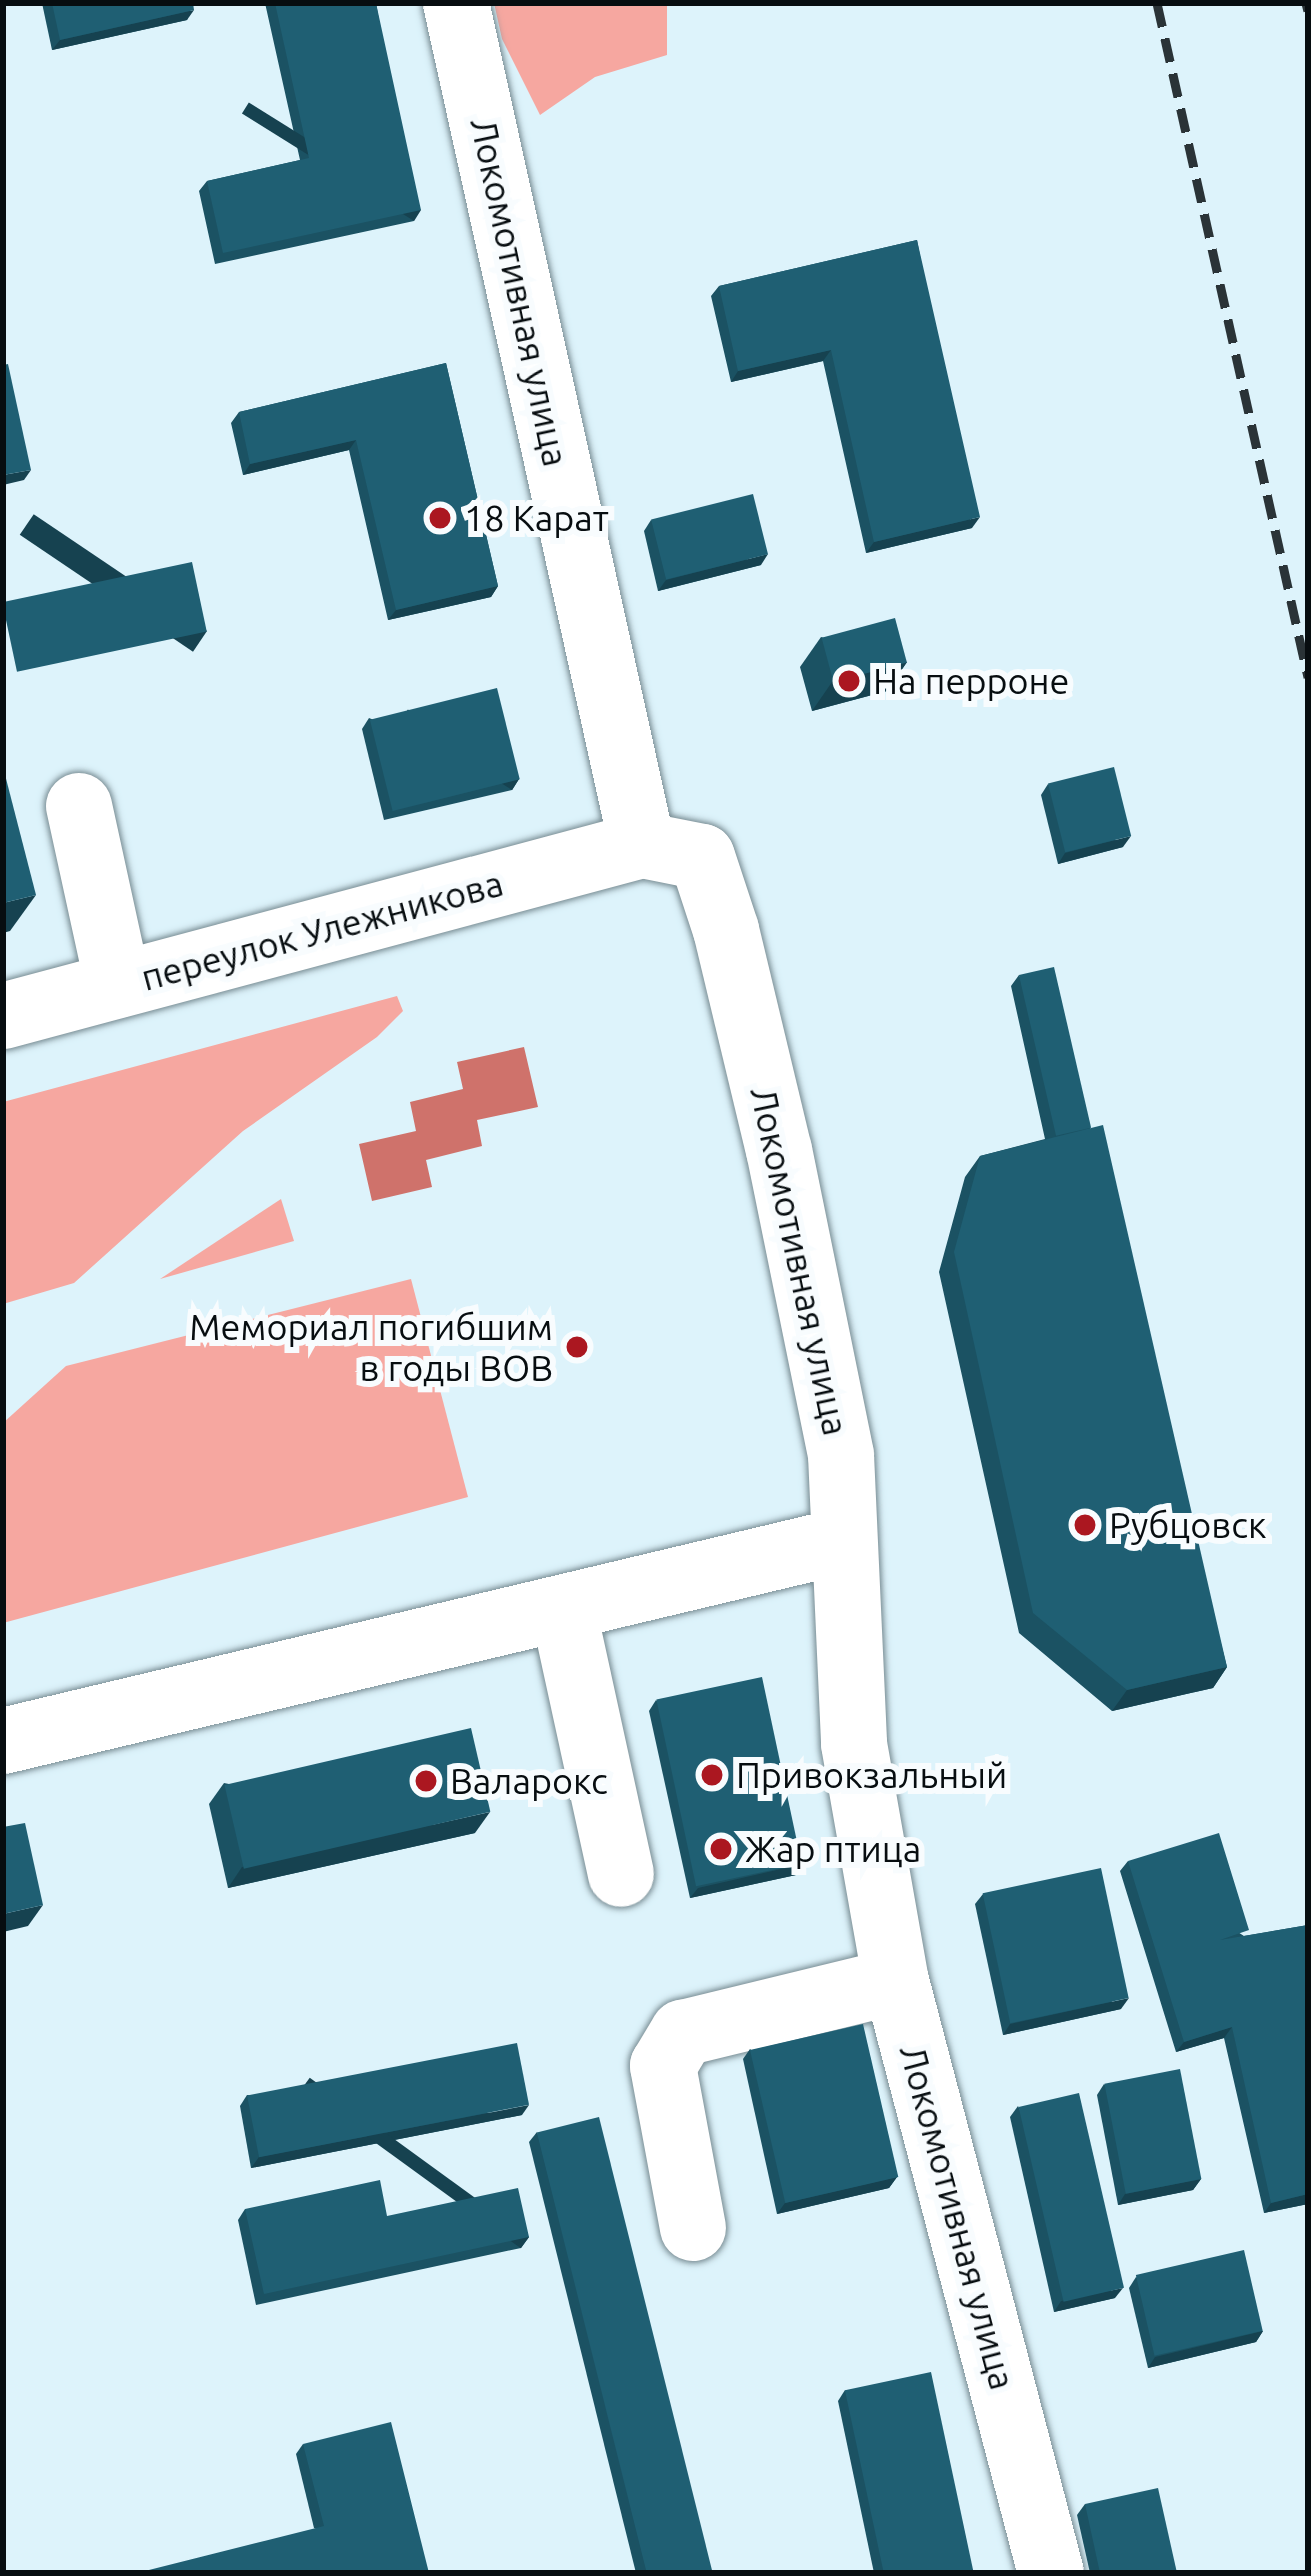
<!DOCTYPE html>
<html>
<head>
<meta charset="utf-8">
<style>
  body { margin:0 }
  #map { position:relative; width:1311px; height:2576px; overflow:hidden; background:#ddf3fb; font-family:Ubuntu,sans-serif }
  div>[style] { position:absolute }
  .forest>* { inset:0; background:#f6a7a0 }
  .water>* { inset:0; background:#cf726b }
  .roads { filter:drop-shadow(0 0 3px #788c93) drop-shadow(0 0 3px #788c93) }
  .minor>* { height:66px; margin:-33px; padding:0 33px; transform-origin:33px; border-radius:33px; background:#fff }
  .rail>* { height:9px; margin-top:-4.5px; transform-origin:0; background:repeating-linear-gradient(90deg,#2a3337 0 24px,transparent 0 36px) }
  .wall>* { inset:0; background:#1b5263 }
  .shaded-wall>* { inset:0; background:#164250; transform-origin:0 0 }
  .building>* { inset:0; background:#1f5f73; transform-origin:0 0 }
  .dots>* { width:33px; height:33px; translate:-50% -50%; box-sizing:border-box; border:6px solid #f8fcfe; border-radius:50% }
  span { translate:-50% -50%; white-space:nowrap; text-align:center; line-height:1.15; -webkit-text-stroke:12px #f8fcfe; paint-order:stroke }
  .street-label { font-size:36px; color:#070d10 }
  .poi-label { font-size:36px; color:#070d10 }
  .left { translate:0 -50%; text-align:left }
  .right { translate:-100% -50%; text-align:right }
  .frame { position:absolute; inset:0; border:6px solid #070d10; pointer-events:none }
</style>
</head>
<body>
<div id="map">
  <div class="forest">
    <div style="clip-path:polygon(494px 3px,667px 3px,667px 55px,595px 77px,540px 115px,502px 39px)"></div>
    <div style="clip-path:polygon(397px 996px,403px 1011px,377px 1037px,243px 1131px,74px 1283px,3px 1304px,3px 1102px)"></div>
    <div style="clip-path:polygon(281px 1199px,294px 1241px,160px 1279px)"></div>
    <div style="clip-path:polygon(411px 1279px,468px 1497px,3px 1623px,3px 1423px,66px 1366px)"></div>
  </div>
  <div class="water">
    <div style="clip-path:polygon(524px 1047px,538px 1107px,477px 1120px,482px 1146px,426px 1160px,432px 1187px,372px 1201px,359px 1144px,416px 1131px,410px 1102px,463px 1089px,457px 1062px)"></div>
  </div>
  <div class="roads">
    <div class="minor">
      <div style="left:456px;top:3px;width:862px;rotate:77.54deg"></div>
      <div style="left:79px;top:806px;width:183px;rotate:77.7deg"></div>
      <div style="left:3px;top:1016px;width:661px;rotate:-14.98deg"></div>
      <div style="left:642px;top:845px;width:61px;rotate:11.3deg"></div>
      <div style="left:702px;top:857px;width:77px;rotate:71.8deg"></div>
      <div style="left:726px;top:930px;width:226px;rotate:76.5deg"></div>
      <div style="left:779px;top:1150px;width:311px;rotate:78.5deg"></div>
      <div style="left:841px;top:1455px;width:289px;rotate:87.4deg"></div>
      <div style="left:854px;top:1744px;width:241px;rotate:80deg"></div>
      <div style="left:896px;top:1981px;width:612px;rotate:75.33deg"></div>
      <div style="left:563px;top:1608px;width:272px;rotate:77.7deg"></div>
      <div style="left:3px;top:1741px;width:863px;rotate:-13.41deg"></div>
      <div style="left:693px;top:2228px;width:165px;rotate:-100.5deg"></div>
      <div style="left:663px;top:2066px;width:39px;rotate:-59deg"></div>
      <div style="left:683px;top:2033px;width:219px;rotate:-13.7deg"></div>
    </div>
  </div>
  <div class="rail">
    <div style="left:1157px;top:3px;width:691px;rotate:77.37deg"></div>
    <div style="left:1306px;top:3px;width:8px;rotate:76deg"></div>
  </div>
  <div class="wall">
    <div style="clip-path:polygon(42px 3px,193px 3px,187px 20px,52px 50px)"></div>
    <div style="clip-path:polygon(265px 3px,376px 3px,414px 221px,215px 264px,199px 191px,207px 181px,300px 160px)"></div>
    <div style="clip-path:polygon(917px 240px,972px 528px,866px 553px,823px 361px,731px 382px,711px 296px,719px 286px)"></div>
    <div style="clip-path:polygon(446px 363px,498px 586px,491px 597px,388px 620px,349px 450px,243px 475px,231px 423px,239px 412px)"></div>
    <div style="clip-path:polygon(651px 520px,761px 565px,658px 591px,644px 531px)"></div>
    <div style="clip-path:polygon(821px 637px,907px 662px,887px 691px,812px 711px,800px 667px)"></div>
    <div style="clip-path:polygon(369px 718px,519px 779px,512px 790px,384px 820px,362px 729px)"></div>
    <div style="clip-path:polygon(1048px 784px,1123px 847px,1058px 864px,1041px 795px)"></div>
    <div style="clip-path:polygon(1019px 975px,1090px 1128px,1227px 1667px,1213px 1688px,1112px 1711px,1019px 1633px,939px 1272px,965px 1177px,980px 1156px,1045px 1139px,1011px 986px)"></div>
    <div style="clip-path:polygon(656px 1700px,803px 1864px,796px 1875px,690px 1898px,649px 1711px)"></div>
    <div style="clip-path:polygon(224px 1783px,475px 1833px,228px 1888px,209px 1804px)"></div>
    <div style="clip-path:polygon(1128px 1861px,1244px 1936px,1308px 1925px,1308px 2204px,1264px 2213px,1224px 2038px,1176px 2052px,1120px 1871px)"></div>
    <div style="clip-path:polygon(983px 1894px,1121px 2009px,1003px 2035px,975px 1904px)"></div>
    <div style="clip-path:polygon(750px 2049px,897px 2177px,889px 2188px,777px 2214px,743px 2059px)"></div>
    <div style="clip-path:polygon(1104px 2084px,1201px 2179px,1193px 2190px,1118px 2205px,1097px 2095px)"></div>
    <div style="clip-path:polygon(247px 2095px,522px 2115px,251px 2168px,240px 2106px)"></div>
    <div style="clip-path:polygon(1018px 2106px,1115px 2298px,1054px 2312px,1010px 2117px)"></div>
    <div style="clip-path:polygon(537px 2132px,711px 2573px,636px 2573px,529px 2142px)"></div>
    <div style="clip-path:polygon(245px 2209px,387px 2216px,529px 2237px,521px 2248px,256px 2305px,238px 2220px)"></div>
    <div style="clip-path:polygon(1136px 2277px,1263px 2331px,1256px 2342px,1148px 2368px,1129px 2288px)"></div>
    <div style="clip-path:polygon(845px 2390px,973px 2573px,874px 2573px,838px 2401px)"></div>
    <div style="clip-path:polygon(303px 2444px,429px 2573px,314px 2528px,296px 2454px)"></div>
    <div style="clip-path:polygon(1085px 2504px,1177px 2573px,1090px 2573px,1077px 2515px)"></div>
  </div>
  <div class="shaded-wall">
    <div style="clip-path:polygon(194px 10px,187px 20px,52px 50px,60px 40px)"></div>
    <div style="left:421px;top:210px;width:13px;height:203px;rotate:122deg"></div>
    <div style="clip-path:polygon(831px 350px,823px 361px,731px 382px,738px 371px)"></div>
    <div style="clip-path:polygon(356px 440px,349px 450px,243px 475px,250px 464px)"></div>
    <div style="clip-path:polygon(31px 470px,24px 480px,3px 485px,3px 475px)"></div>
    <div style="clip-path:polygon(980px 517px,972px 528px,866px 553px,874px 542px)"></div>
    <div style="clip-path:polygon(768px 554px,761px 565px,658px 591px,666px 580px)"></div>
    <div style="clip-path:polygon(498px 586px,491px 597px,388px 620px,396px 610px)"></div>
    <div style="left:207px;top:631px;width:25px;height:209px;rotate:124deg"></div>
    <div style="clip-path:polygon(907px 662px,887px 691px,812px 711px,832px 682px)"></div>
    <div style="left:519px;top:779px;width:13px;height:131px;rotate:122deg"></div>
    <div style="clip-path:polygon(1131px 836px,1123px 847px,1058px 864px,1065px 853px)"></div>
    <div style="clip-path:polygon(36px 895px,10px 931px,3px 933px,3px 903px)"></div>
    <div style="clip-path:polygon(1227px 1667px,1213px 1688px,1112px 1711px,1127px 1690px)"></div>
    <div style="clip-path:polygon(490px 1812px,475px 1833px,228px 1888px,242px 1867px)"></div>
    <div style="clip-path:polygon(803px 1864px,796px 1875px,690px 1898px,698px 1888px)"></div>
    <div style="clip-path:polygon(43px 1905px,28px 1926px,3px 1932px,3px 1914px)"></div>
    <div style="clip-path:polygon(1129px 1998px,1121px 2009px,1003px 2035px,1010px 2024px)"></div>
    <div style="clip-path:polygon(1232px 2027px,1224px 2038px,1176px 2052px,1184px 2042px)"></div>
    <div style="clip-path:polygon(529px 2105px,522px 2115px,251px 2168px,259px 2157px)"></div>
    <div style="clip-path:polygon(897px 2177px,889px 2188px,777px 2214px,785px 2203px)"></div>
    <div style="clip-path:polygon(1201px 2179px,1193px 2190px,1118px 2205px,1125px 2194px)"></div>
    <div style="clip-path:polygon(1308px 2194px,1308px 2204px,1264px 2213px,1271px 2203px)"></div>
    <div style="left:529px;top:2237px;width:14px;height:271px;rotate:126deg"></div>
    <div style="clip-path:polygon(1123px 2288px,1115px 2298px,1054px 2312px,1061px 2301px)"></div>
    <div style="clip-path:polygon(1263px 2331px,1256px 2342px,1148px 2368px,1155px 2357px)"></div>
  </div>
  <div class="building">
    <div style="clip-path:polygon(52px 3px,193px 3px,194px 10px,60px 40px)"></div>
    <div style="clip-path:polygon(275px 3px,376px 3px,421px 210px,223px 253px,207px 181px,309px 158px)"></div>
    <div style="clip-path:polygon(917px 240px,980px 517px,874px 542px,831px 350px,738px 371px,719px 286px)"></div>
    <div style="clip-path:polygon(446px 363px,498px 586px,396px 610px,356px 440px,250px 464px,239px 412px)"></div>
    <div style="clip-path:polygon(8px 364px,31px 470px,3px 475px,3px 365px)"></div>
    <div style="left:753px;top:494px;width:62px;height:105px;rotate:76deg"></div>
    <div style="left:192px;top:562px;width:71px;height:194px;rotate:78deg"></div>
    <div style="left:895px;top:618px;width:46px;height:76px;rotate:75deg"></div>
    <div style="left:497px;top:688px;width:94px;height:131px;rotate:76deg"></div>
    <div style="clip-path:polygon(3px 767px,36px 895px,3px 903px)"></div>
    <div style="left:1114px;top:767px;width:71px;height:68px;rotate:76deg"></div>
    <div style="left:1054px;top:967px;width:165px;height:36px;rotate:77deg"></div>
    <div style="clip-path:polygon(1103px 1125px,1227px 1667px,1127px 1690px,1033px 1613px,954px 1252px,980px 1156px)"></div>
    <div style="left:762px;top:1677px;width:191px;height:108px;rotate:78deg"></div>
    <div style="left:471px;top:1728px;width:86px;height:253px;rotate:77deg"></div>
    <div style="clip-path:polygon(25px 1823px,43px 1905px,3px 1914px,3px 1827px)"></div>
    <div style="clip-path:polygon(1219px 1833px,1249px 1930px,1220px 1940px,1308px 1925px,1308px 2194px,1271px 2203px,1232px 2027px,1184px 2042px,1128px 1861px)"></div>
    <div style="left:1101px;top:1868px;width:133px;height:121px;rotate:78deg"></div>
    <div style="left:863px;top:2024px;width:157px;height:116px;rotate:77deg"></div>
    <div style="left:517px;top:2043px;width:63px;height:275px;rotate:79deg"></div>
    <div style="left:1180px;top:2069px;width:112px;height:77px;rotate:79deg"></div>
    <div style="left:1079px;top:2093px;width:200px;height:62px;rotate:77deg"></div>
    <div style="left:599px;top:2117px;width:470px;height:64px;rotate:76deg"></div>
    <div style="clip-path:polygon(380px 2180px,387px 2216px,518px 2188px,529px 2237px,264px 2294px,245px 2209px)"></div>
    <div style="left:1244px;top:2250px;width:83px;height:111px;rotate:77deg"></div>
    <div style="left:931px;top:2372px;width:205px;height:88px;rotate:78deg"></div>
    <div style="clip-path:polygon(391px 2422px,429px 2573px,137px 2573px,324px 2526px,303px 2444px)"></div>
    <div style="clip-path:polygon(1158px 2488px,1177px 2573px,1100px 2573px,1085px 2504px)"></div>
  </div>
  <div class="dots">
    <div style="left:440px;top:518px;background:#ab1720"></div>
    <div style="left:849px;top:681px;background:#ab1720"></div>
    <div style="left:577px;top:1347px;background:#ab1720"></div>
    <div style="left:1085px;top:1525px;background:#ab1720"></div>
    <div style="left:712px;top:1775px;background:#ab1720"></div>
    <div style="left:426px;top:1781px;background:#ab1720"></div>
    <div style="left:721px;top:1849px;background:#ab1720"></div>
  </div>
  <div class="street-label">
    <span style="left:520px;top:292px;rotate:78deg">Локомотивная улица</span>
    <span style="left:322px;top:930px;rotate:-15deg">переулок Улежникова</span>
    <span style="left:800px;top:1261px;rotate:78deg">Локомотивная улица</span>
    <span style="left:958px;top:2217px;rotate:75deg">Локомотивная улица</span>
  </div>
  <div class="poi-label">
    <span class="left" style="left:464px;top:518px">18 Карат</span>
    <span class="left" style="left:873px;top:681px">На перроне</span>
    <span class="right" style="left:553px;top:1347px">Мемориал погибшим<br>в годы ВОВ</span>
    <span class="left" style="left:1109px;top:1525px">Рубцовск</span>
    <span class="left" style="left:736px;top:1775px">Привокзальный</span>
    <span class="left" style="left:450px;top:1781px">Валарокс</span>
    <span class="left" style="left:745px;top:1849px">Жар птица</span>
  </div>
  <div class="frame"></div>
</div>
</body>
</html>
